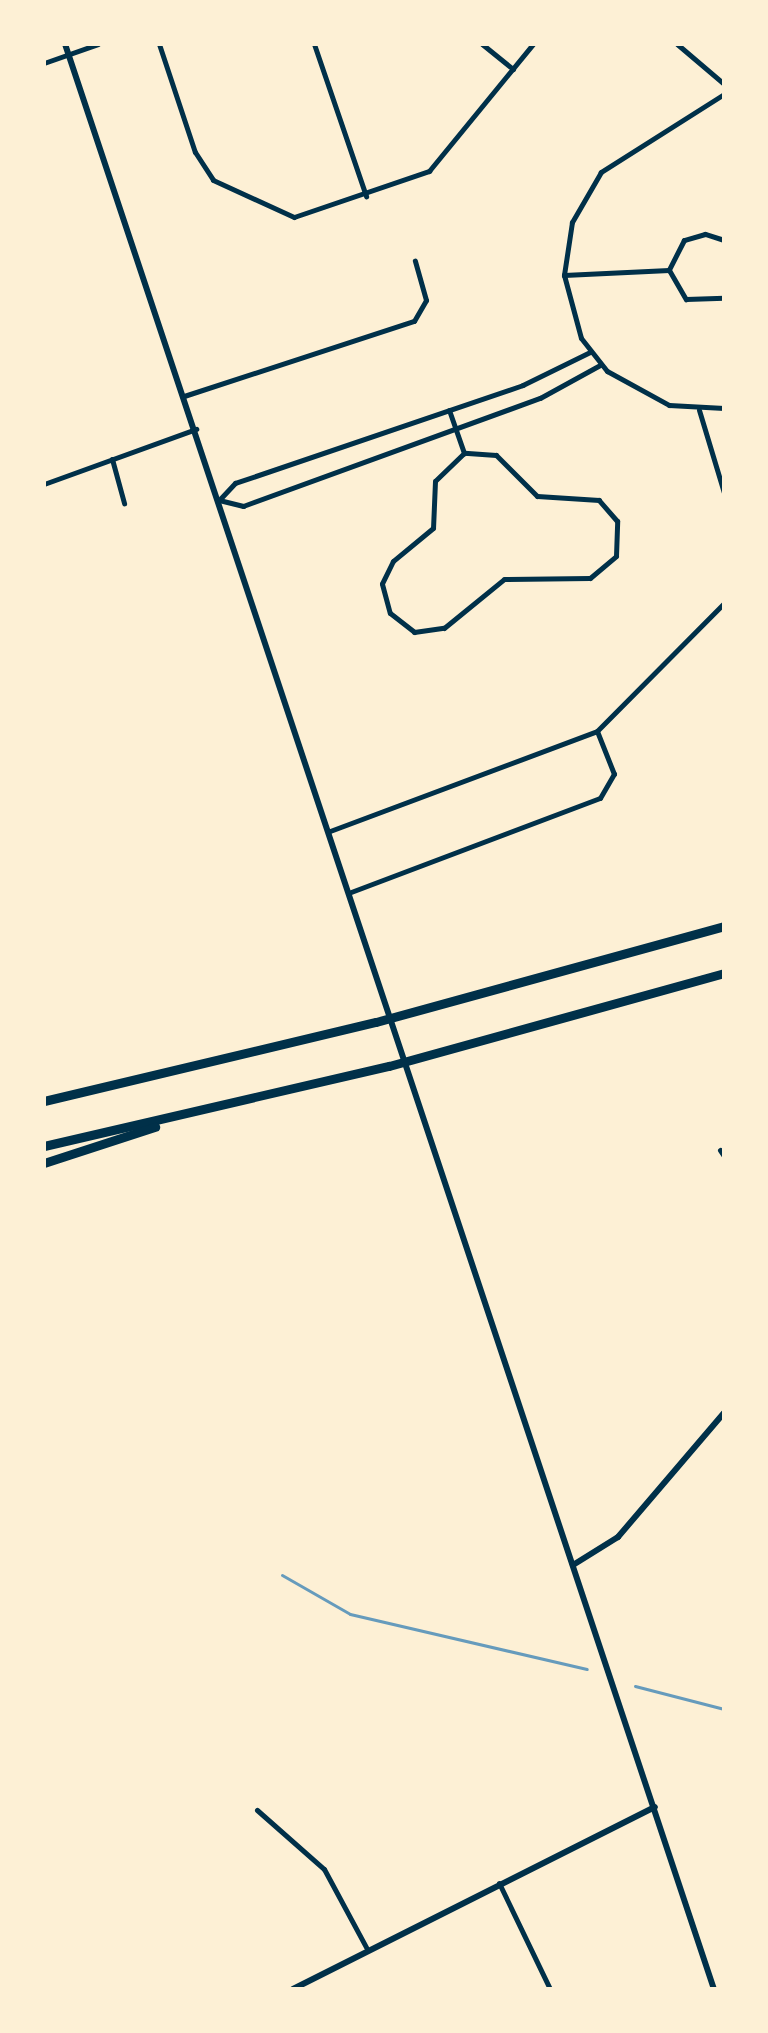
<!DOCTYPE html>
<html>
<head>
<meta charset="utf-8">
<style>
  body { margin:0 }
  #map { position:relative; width:768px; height:2033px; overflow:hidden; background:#fdf0d5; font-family:"Libre Baskerville",serif }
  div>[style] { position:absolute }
  .stream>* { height:3px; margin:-1.5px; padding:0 1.5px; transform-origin:1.5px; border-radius:1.5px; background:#669bbc }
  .minor>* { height:5px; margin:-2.5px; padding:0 2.5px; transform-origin:2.5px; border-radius:2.5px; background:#003049 }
  .tertiary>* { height:6px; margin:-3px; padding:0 3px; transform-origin:3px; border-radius:3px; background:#003049 }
  .motorway>* { height:9px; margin:-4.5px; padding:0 4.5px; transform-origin:4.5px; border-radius:4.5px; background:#003049 }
  span { translate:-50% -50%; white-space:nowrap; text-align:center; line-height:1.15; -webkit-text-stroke:8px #fdf0d5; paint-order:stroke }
  .frame { position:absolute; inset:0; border:46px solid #fdf0d5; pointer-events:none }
</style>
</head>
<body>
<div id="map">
  <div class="stream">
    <div style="left:282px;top:1575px;width:78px;rotate:29.8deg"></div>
    <div style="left:350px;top:1614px;width:243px;rotate:13.1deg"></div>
    <div style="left:635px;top:1686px;width:92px;rotate:14.5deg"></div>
  </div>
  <div class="minor">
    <div style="left:159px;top:44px;width:114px;rotate:71.6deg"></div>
    <div style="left:195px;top:152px;width:33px;rotate:57deg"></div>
    <div style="left:213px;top:180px;width:89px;rotate:24.6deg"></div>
    <div style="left:294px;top:217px;width:143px;rotate:-18.8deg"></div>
    <div style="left:429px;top:171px;width:164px;rotate:-50.7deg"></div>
    <div style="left:314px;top:44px;width:161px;rotate:71.1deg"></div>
    <div style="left:482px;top:44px;width:40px;rotate:39deg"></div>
    <div style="left:677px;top:44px;width:62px;rotate:40.4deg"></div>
    <div style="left:44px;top:63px;width:57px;rotate:-19.4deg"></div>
    <div style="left:724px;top:94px;width:146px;rotate:147.6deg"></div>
    <div style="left:601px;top:172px;width:58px;rotate:120.1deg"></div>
    <div style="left:572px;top:222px;width:54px;rotate:98.6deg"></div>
    <div style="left:564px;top:275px;width:65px;rotate:74.9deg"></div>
    <div style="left:581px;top:338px;width:42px;rotate:51.8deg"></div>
    <div style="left:607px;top:371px;width:71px;rotate:28.7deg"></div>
    <div style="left:669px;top:405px;width:55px;rotate:3.1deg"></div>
    <div style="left:724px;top:240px;width:20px;rotate:-162deg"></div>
    <div style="left:705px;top:234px;width:22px;rotate:164deg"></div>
    <div style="left:684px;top:240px;width:34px;rotate:117deg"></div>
    <div style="left:669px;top:270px;width:34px;rotate:60deg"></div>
    <div style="left:686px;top:299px;width:38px;rotate:-2deg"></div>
    <div style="left:564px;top:275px;width:105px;rotate:-2.7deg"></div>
    <div style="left:590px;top:352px;width:75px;rotate:153.8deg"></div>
    <div style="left:523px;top:385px;width:304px;rotate:161.2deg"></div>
    <div style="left:235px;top:483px;width:23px;rotate:133deg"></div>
    <div style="left:219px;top:500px;width:25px;rotate:14deg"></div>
    <div style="left:243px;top:506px;width:316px;rotate:-20deg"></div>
    <div style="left:540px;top:398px;width:68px;rotate:-28.8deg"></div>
    <div style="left:184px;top:396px;width:242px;rotate:-18.1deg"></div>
    <div style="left:414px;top:321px;width:24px;rotate:-60deg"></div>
    <div style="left:426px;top:300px;width:41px;rotate:-105.8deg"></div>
    <div style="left:449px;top:410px;width:46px;rotate:70.8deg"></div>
    <div style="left:464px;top:453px;width:40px;rotate:136deg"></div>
    <div style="left:435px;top:481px;width:47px;rotate:92.4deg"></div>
    <div style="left:433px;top:528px;width:52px;rotate:140.5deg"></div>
    <div style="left:393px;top:561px;width:25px;rotate:116deg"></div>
    <div style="left:382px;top:584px;width:30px;rotate:75deg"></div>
    <div style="left:390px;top:613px;width:31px;rotate:38deg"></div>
    <div style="left:414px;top:632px;width:30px;rotate:-8deg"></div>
    <div style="left:444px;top:628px;width:77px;rotate:-39.2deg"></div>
    <div style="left:504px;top:579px;width:86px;rotate:-0.7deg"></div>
    <div style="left:590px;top:578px;width:34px;rotate:-40deg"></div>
    <div style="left:616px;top:556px;width:35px;rotate:-88deg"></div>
    <div style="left:617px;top:521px;width:28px;rotate:-131deg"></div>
    <div style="left:599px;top:500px;width:62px;rotate:-176.3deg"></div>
    <div style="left:537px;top:496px;width:58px;rotate:-135deg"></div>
    <div style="left:496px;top:455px;width:32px;rotate:-176deg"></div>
    <div style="left:699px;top:410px;width:87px;rotate:73.2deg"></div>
    <div style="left:112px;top:459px;width:46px;rotate:74.7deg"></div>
    <div style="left:44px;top:484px;width:162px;rotate:-19.9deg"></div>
    <div style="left:330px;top:831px;width:285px;rotate:-20.5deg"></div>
    <div style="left:597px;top:731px;width:180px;rotate:-45.2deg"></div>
    <div style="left:351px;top:892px;width:266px;rotate:-20.7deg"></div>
    <div style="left:600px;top:798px;width:28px;rotate:-60deg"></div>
    <div style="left:614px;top:774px;width:46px;rotate:-111.6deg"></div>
    <div style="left:720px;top:1150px;width:7px;rotate:56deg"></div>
    <div style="left:257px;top:1810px;width:89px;rotate:41.4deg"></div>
    <div style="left:324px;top:1869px;width:89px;rotate:61.7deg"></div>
    <div style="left:499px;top:1883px;width:118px;rotate:64.3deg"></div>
  </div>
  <div class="tertiary">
    <div style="left:65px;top:44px;width:2050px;rotate:71.55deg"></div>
    <div style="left:573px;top:1565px;width:53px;rotate:-31.9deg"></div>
    <div style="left:618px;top:1537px;width:163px;rotate:-49.5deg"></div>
    <div style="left:293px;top:1989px;width:405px;rotate:-26.7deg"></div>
  </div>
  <div class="motorway">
    <div style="left:44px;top:1101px;width:341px;rotate:-13.4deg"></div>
    <div style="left:376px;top:1022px;width:361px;rotate:-15.4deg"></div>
    <div style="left:44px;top:1146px;width:354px;rotate:-13.1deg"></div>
    <div style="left:389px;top:1066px;width:348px;rotate:-15.5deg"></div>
    <div style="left:44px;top:1163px;width:117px;rotate:-18deg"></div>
  </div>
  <div class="frame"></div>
</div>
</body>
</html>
